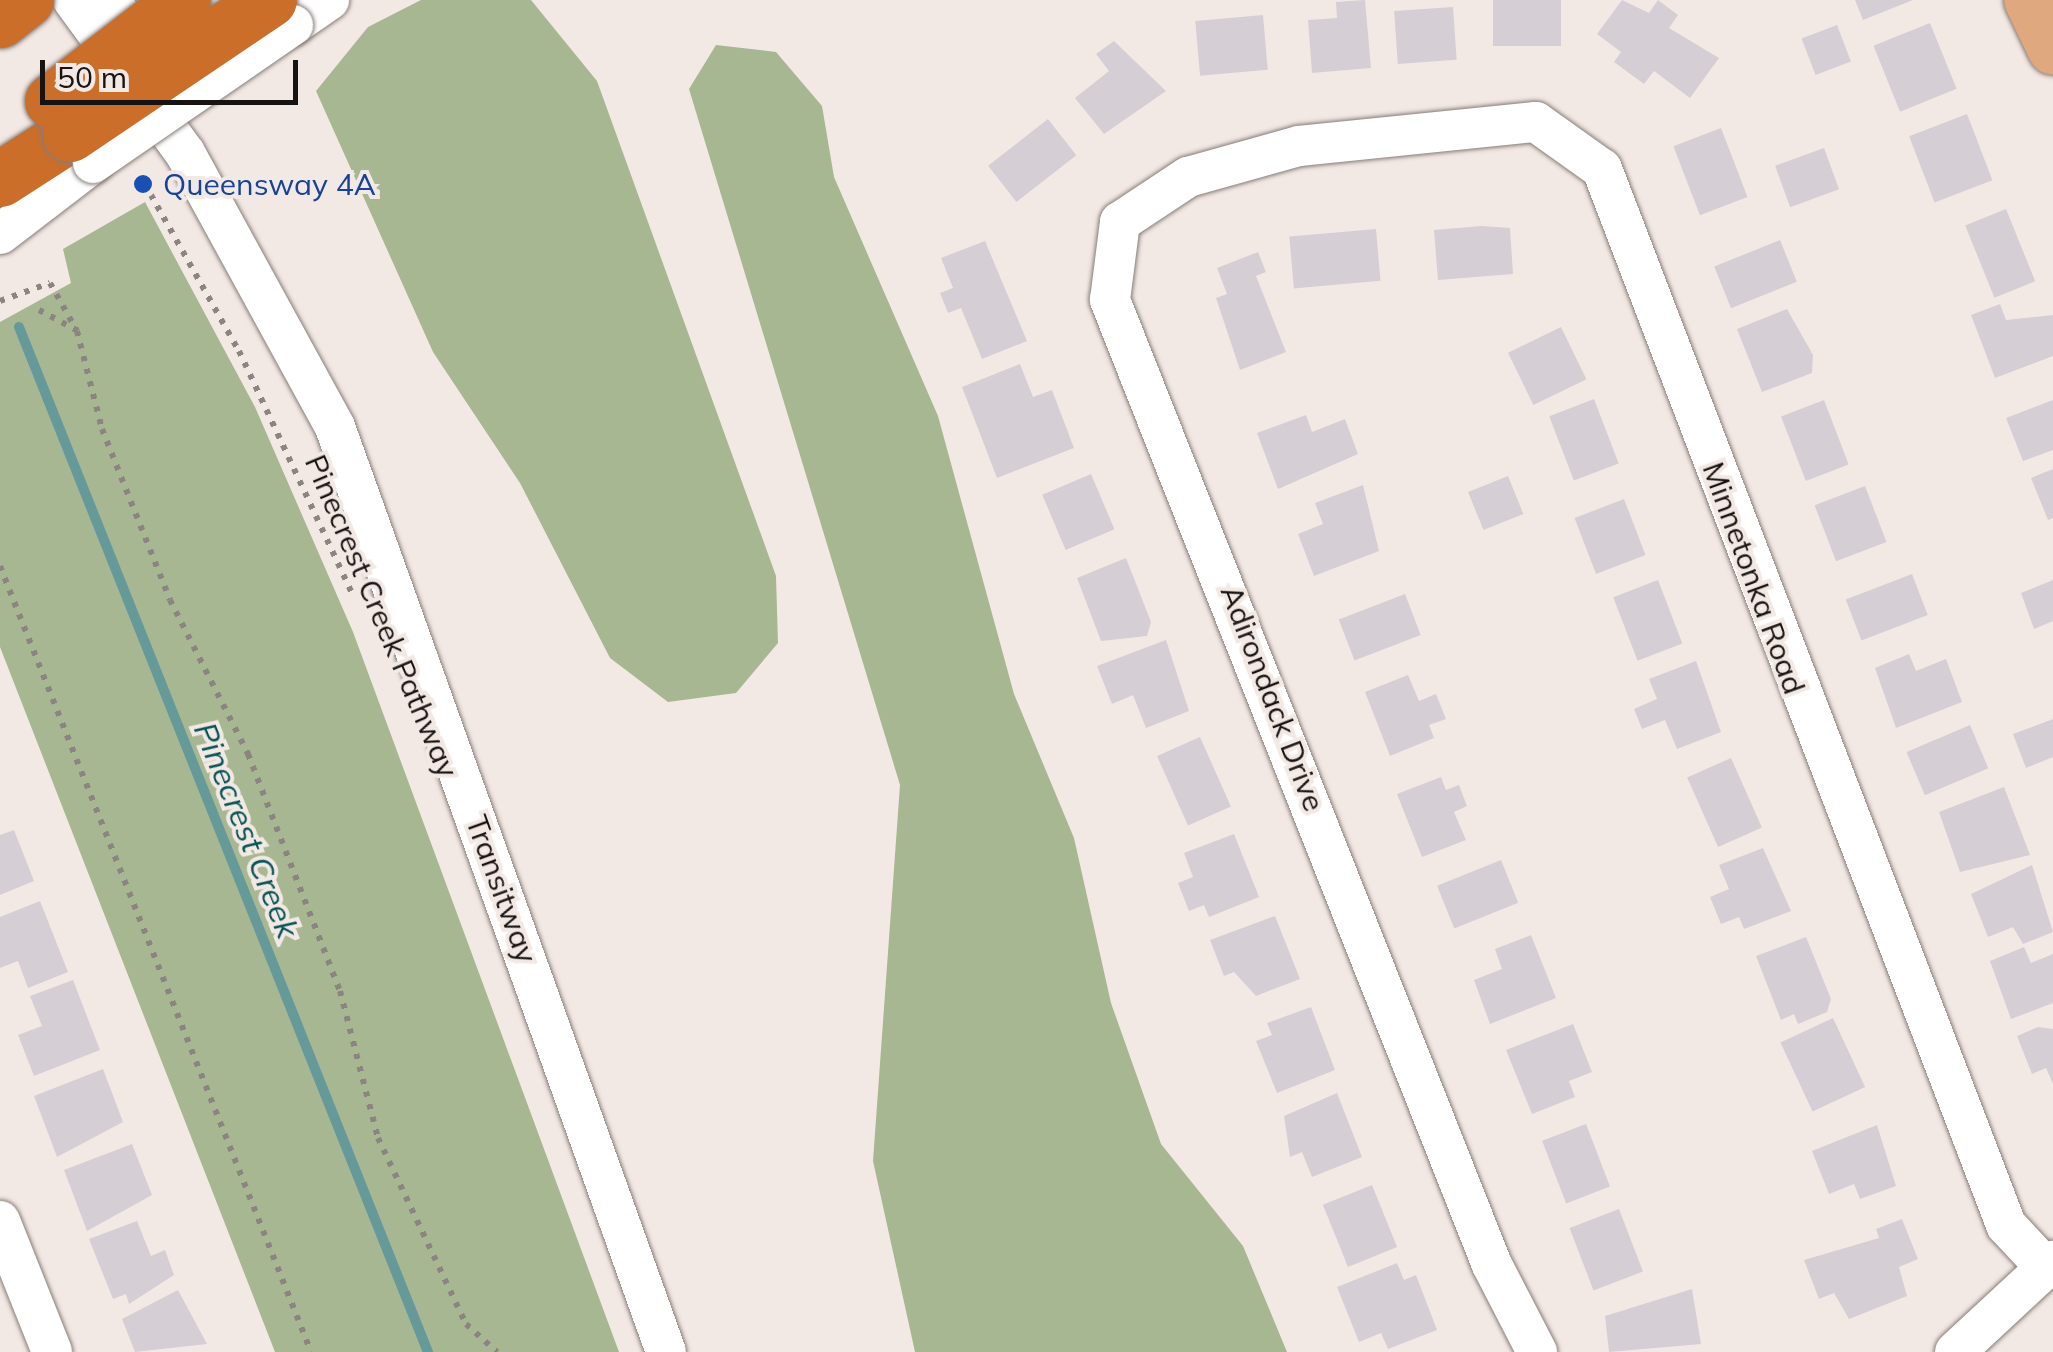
<!DOCTYPE html>
<html>
<head>
<meta charset="utf-8">
<style>
  body { margin:0 }
  #map { position:relative; width:2053px; height:1352px; overflow:hidden; background:#f3e9e4; font-family:Mulish,sans-serif }
  div>[style] { position:absolute }
  .forest>* { inset:0; background:#a7b791 }
  .stream>* { height:10px; margin:-5px; padding:0 5px; transform-origin:5px; border-radius:5px; background:#699 }
  .building>* { inset:0; background:#d6ced5; transform-origin:0 0 }
  .path>* { height:6px; margin-top:-3px; transform-origin:0; background:repeating-linear-gradient(90deg,#8b8480 0 5px,transparent 0 13px) }
  .roads { filter:drop-shadow(0 0 2px #867d79) drop-shadow(0 0 2px #867d79) }
  .minor>* { height:40px; margin:-20px; padding:0 20px; transform-origin:20px; border-radius:20px; background:#fff }
  .major>* { height:50px; margin:-25px; padding:0 25px; transform-origin:25px; border-radius:25px; background:#e0a87f }
  .highway>* { height:55px; margin:-27.5px; padding:0 27.5px; transform-origin:27.5px; border-radius:27.5px; background:#cb6e2a }
  .bridges { filter:drop-shadow(0 0 2px #867d79) drop-shadow(0 0 2px #867d79) }
  .minor-bridge>* { height:40px; margin:-20px; padding:0 20px; transform-origin:20px; border-radius:20px; background:#fff }
  .highway-bridge>* { height:55px; margin:-27.5px; padding:0 27.5px; transform-origin:27.5px; border-radius:27.5px; background:#cb6e2a }
  .dots>* { width:28px; height:28px; translate:-50% -50%; box-sizing:border-box; border:5px solid #f3e9e4; border-radius:50% }
  span { translate:-50% -50%; white-space:nowrap; text-align:center; line-height:1.15; -webkit-text-stroke:8px #f3e9e4; paint-order:stroke }
  .transit-label { font-size:30px; color:#164399 }
  .left { translate:0 -50%; text-align:left }
  .street-label { font-size:30px; color:#171312 }
  .water-label { font-size:32px; color:#055455; font-style:italic }
  .scale { position:absolute; left:40px; top:60px; width:258px; height:45px; box-sizing:border-box; border:5px solid #171312; border-top:0; padding-left:12px; font-size:30px; line-height:35px; white-space:nowrap; color:#171312; -webkit-text-stroke:8px #f3e9e4; paint-order:stroke }
</style>
</head>
<body>
<div id="map">
  <div class="forest">
    <div style="clip-path:polygon(421px 0,531px 0,597px 81px,776px 576px,778px 643px,736px 693px,668px 702px,610px 658px,520px 483px,433px 352px,316px 91px,368px 27px)"></div>
    <div style="clip-path:polygon(716px 45px,776px 52px,822px 106px,834px 177px,938px 416px,1014px 694px,1074px 838px,1111px 1003px,1161px 1144px,1243px 1246px,1287px 1352px,915px 1352px,873px 1161px,900px 785px,689px 89px)"></div>
    <div style="clip-path:polygon(145px 202px,255px 407px,353px 632px,619px 1352px,275px 1352px,0 647px,0 322px,71px 283px,63px 249px)"></div>
  </div>
  <div class="stream">
    <div style="left:19px;top:327px;width:1104px;rotate:68.25deg"></div>
  </div>
  <div class="building">
    <div style="clip-path:polygon(1365px 0,1371px 68px,1312px 73px,1308px 20px,1337px 18px,1336px 2px)"></div>
    <div style="left:1493px;top:0;width:68px;height:46px"></div>
    <div style="clip-path:polygon(1622px 0,1649px 13px,1658px 0,1678px 15px,1669px 28px,1719px 58px,1690px 98px,1654px 71px,1644px 84px,1614px 62px,1621px 52px,1597px 34px)"></div>
    <div style="clip-path:polygon(1855px 0,1913px 0,1863px 20px)"></div>
    <div style="left:1453px;top:7px;width:53px;height:59px;rotate:86deg"></div>
    <div style="left:1263px;top:15px;width:55px;height:68px;rotate:85deg"></div>
    <div style="left:1930px;top:23px;width:71px;height:61px;rotate:68deg"></div>
    <div style="left:1837px;top:25px;width:39px;height:38px;rotate:69deg"></div>
    <div style="clip-path:polygon(1114px 41px,1166px 91px,1104px 134px,1075px 98px,1109px 71px,1096px 54px)"></div>
    <div style="left:1967px;top:114px;width:71px;height:62px;rotate:69deg"></div>
    <div style="left:1048px;top:119px;width:46px;height:76px;rotate:52deg"></div>
    <div style="left:1721px;top:128px;width:74px;height:51px;rotate:69deg"></div>
    <div style="left:1824px;top:148px;width:44px;height:52px;rotate:70deg"></div>
    <div style="left:2006px;top:209px;width:78px;height:44px;rotate:68deg"></div>
    <div style="clip-path:polygon(1481px 226px,1510px 228px,1513px 274px,1438px 280px,1434px 230px)"></div>
    <div style="left:1376px;top:229px;width:52px;height:87px;rotate:85deg"></div>
    <div style="left:1780px;top:240px;width:45px;height:71px;rotate:68deg"></div>
    <div style="clip-path:polygon(985px 241px,1027px 341px,982px 359px,961px 308px,948px 313px,940px 293px,953px 288px,941px 258px)"></div>
    <div style="clip-path:polygon(1258px 252px,1266px 272px,1256px 276px,1286px 352px,1240px 370px,1216px 298px,1227px 294px,1217px 268px)"></div>
    <div style="clip-path:polygon(2000px 304px,2006px 320px,2053px 315px,2053px 356px,1995px 378px,1971px 315px)"></div>
    <div style="clip-path:polygon(1787px 309px,1813px 355px,1812px 373px,1762px 392px,1737px 329px)"></div>
    <div style="left:1561px;top:327px;width:58px;height:59px;rotate:64deg"></div>
    <div style="clip-path:polygon(1020px 364px,1033px 397px,1052px 390px,1074px 448px,997px 478px,962px 387px)"></div>
    <div style="left:1594px;top:399px;width:69px;height:48px;rotate:69deg"></div>
    <div style="left:1824px;top:400px;width:69px;height:46px;rotate:69deg"></div>
    <div style="clip-path:polygon(2053px 400px,2053px 450px,2023px 461px,2006px 418px)"></div>
    <div style="clip-path:polygon(1306px 415px,1312px 432px,1345px 419px,1358px 454px,1278px 489px,1257px 433px)"></div>
    <div style="clip-path:polygon(2053px 469px,2053px 518px,2048px 520px,2031px 478px)"></div>
    <div style="left:1091px;top:474px;width:60px;height:53px;rotate:67deg"></div>
    <div style="left:1508px;top:476px;width:41px;height:43px;rotate:68deg"></div>
    <div style="clip-path:polygon(1363px 485px,1379px 551px,1314px 576px,1298px 534px,1323px 524px,1315px 503px)"></div>
    <div style="left:1865px;top:486px;width:60px;height:54px;rotate:69deg"></div>
    <div style="left:1624px;top:499px;width:60px;height:53px;rotate:69deg"></div>
    <div style="clip-path:polygon(1126px 558px,1151px 622px,1147px 636px,1101px 641px,1077px 578px)"></div>
    <div style="left:1912px;top:574px;width:44px;height:71px;rotate:69deg"></div>
    <div style="left:1658px;top:580px;width:68px;height:48px;rotate:69deg"></div>
    <div style="clip-path:polygon(2053px 580px,2053px 621px,2034px 629px,2021px 593px)"></div>
    <div style="left:1405px;top:594px;width:44px;height:71px;rotate:69deg"></div>
    <div style="clip-path:polygon(1166px 640px,1189px 711px,1146px 728px,1133px 695px,1112px 704px,1097px 666px)"></div>
    <div style="clip-path:polygon(1909px 654px,1916px 671px,1946px 659px,1962px 702px,1896px 728px,1875px 668px)"></div>
    <div style="clip-path:polygon(1696px 661px,1721px 732px,1677px 749px,1665px 720px,1642px 729px,1634px 709px,1657px 699px,1649px 679px)"></div>
    <div style="clip-path:polygon(1408px 675px,1419px 701px,1436px 694px,1446px 719px,1429px 725px,1434px 738px,1390px 756px,1365px 692px)"></div>
    <div style="clip-path:polygon(2053px 719px,2053px 757px,2026px 768px,2013px 734px)"></div>
    <div style="left:1970px;top:725px;width:47px;height:69px;rotate:67deg"></div>
    <div style="left:1200px;top:737px;width:76px;height:47px;rotate:66deg"></div>
    <div style="left:1731px;top:758px;width:76px;height:48px;rotate:66deg"></div>
    <div style="clip-path:polygon(1441px 777px,1446px 790px,1459px 785px,1467px 806px,1454px 812px,1466px 840px,1422px 857px,1397px 794px)"></div>
    <div style="clip-path:polygon(2004px 787px,2030px 855px,1960px 872px,1939px 812px)"></div>
    <div style="clip-path:polygon(14px 830px,34px 881px,0 895px,0 835px)"></div>
    <div style="clip-path:polygon(1234px 834px,1259px 897px,1209px 917px,1204px 905px,1189px 911px,1178px 883px,1193px 877px,1184px 853px)"></div>
    <div style="clip-path:polygon(1763px 848px,1791px 911px,1744px 929px,1739px 917px,1721px 924px,1710px 897px,1729px 889px,1719px 865px)"></div>
    <div style="left:1501px;top:860px;width:46px;height:69px;rotate:68deg"></div>
    <div style="clip-path:polygon(2032px 865px,2053px 932px,2023px 944px,2013px 927px,1988px 937px,1971px 894px)"></div>
    <div style="clip-path:polygon(40px 901px,68px 972px,28px 988px,18px 961px,0 968px,0 917px)"></div>
    <div style="clip-path:polygon(1275px 916px,1300px 979px,1256px 996px,1234px 972px,1224px 976px,1210px 940px)"></div>
    <div style="clip-path:polygon(1531px 935px,1556px 998px,1490px 1024px,1474px 980px,1502px 969px,1495px 949px)"></div>
    <div style="clip-path:polygon(1806px 937px,1831px 999px,1827px 1012px,1798px 1024px,1794px 1014px,1781px 1020px,1756px 956px)"></div>
    <div style="clip-path:polygon(2024px 947px,2031px 963px,2053px 954px,2053px 1003px,2011px 1019px,1990px 961px)"></div>
    <div style="clip-path:polygon(73px 980px,100px 1050px,34px 1076px,18px 1035px,42px 1026px,30px 996px)"></div>
    <div style="clip-path:polygon(1311px 1007px,1335px 1070px,1277px 1093px,1256px 1041px,1272px 1035px,1267px 1023px)"></div>
    <div style="left:1833px;top:1018px;width:76px;height:58px;rotate:65deg"></div>
    <div style="clip-path:polygon(1573px 1024px,1592px 1072px,1569px 1081px,1575px 1097px,1532px 1114px,1506px 1050px)"></div>
    <div style="clip-path:polygon(2038px 1027px,2053px 1029px,2053px 1084px,2046px 1068px,2032px 1074px,2017px 1036px)"></div>
    <div style="clip-path:polygon(103px 1069px,123px 1122px,57px 1157px,34px 1096px)"></div>
    <div style="clip-path:polygon(1337px 1093px,1362px 1157px,1312px 1177px,1302px 1152px,1290px 1157px,1284px 1116px)"></div>
    <div style="left:1586px;top:1124px;width:67px;height:47px;rotate:69deg"></div>
    <div style="clip-path:polygon(1877px 1125px,1896px 1186px,1860px 1199px,1854px 1184px,1829px 1194px,1812px 1151px)"></div>
    <div style="clip-path:polygon(132px 1144px,152px 1195px,87px 1231px,64px 1170px)"></div>
    <div style="left:1372px;top:1185px;width:67px;height:53px;rotate:68deg"></div>
    <div style="left:1619px;top:1209px;width:67px;height:53px;rotate:69deg"></div>
    <div style="clip-path:polygon(1902px 1219px,1918px 1259px,1899px 1267px,1907px 1296px,1849px 1319px,1834px 1293px,1819px 1299px,1804px 1260px,1879px 1238px,1876px 1229px)"></div>
    <div style="clip-path:polygon(137px 1221px,151px 1256px,165px 1250px,174px 1275px,129px 1304px,126px 1294px,113px 1299px,89px 1239px)"></div>
    <div style="clip-path:polygon(1397px 1263px,1404px 1280px,1416px 1275px,1437px 1330px,1388px 1349px,1381px 1333px,1359px 1342px,1337px 1287px)"></div>
    <div style="clip-path:polygon(1692px 1289px,1701px 1344px,1609px 1352px,1605px 1316px)"></div>
    <div style="clip-path:polygon(178px 1290px,207px 1344px,135px 1352px,122px 1319px)"></div>
  </div>
  <div class="path">
    <div style="left:138px;top:172px;width:206px;rotate:60.6deg"></div>
    <div style="left:239px;top:351px;width:267px;rotate:65deg"></div>
    <div style="left:0;top:301px;width:53px;rotate:-19.8deg"></div>
    <div style="left:50px;top:283px;width:55px;rotate:60.6deg"></div>
    <div style="left:77px;top:331px;width:101px;rotate:75.7deg"></div>
    <div style="left:102px;top:429px;width:184px;rotate:68.3deg"></div>
    <div style="left:170px;top:600px;width:173px;rotate:63.1deg"></div>
    <div style="left:248px;top:754px;width:254px;rotate:68.8deg"></div>
    <div style="left:340px;top:991px;width:152px;rotate:75.5deg"></div>
    <div style="left:378px;top:1138px;width:206px;rotate:64.7deg"></div>
    <div style="left:466px;top:1324px;width:42px;rotate:42.1deg"></div>
    <div style="left:39px;top:310px;width:42px;rotate:28.4deg"></div>
    <div style="left:0;top:566px;width:845px;rotate:68.41deg"></div>
  </div>
  <div class="roads">
    <div class="minor">
      <div style="left:73px;top:0;width:190px;rotate:53.8deg"></div>
      <div style="left:185px;top:153px;width:312px;rotate:61.3deg"></div>
      <div style="left:335px;top:427px;width:982px;rotate:70.31deg"></div>
      <div style="left:110px;top:0;width:71px;rotate:54.7deg"></div>
      <div style="left:293px;top:25px;width:44px;rotate:-34.8deg"></div>
      <div style="left:0;top:234px;width:117px;rotate:-37.4deg"></div>
      <div style="left:0;top:1221px;width:141px;rotate:68.3deg"></div>
      <div style="left:1537px;top:1352px;width:98px;rotate:-117.3deg"></div>
      <div style="left:1492px;top:1265px;width:1038px;rotate:-111.6deg"></div>
      <div style="left:1110px;top:300px;width:79px;rotate:-82.7deg"></div>
      <div style="left:1120px;top:222px;width:82px;rotate:-33.5deg"></div>
      <div style="left:1188px;top:177px;width:115px;rotate:-15.6deg"></div>
      <div style="left:1299px;top:146px;width:238px;rotate:-5.8deg"></div>
      <div style="left:1536px;top:122px;width:81px;rotate:35.5deg"></div>
      <div style="left:1602px;top:169px;width:1131px;rotate:69.06deg"></div>
      <div style="left:2006px;top:1225px;width:60px;rotate:47deg"></div>
      <div style="left:1955px;top:1352px;width:134px;rotate:-42.9deg"></div>
    </div>
    <div class="major">
      <div style="left:2029px;top:0;width:55px;rotate:64.4deg"></div>
    </div>
    <div class="highway">
      <div style="left:0;top:179px;width:83px;rotate:-32.7deg"></div>
    </div>
  </div>
  <div class="bridges">
    <div class="minor-bridge">
      <div style="left:93px;top:163px;width:243px;rotate:-34.6deg"></div>
    </div>
    <div class="highway-bridge">
      <div style="left:0;top:20px;width:33px;rotate:-38deg"></div>
      <div style="left:52px;top:101px;width:165px;rotate:-37.6deg"></div>
      <div style="left:70px;top:134px;width:240px;rotate:-34deg"></div>
    </div>
  </div>
  <div class="dots">
    <div style="left:143px;top:184px;background:#1a4fb4"></div>
  </div>
  <div class="transit-label">
    <span class="left" style="left:163px;top:184px">Queensway 4A</span>
  </div>
  <div class="street-label">
    <span style="left:1754px;top:578px;rotate:70deg">Minnetonka Road</span>
    <span style="left:382px;top:616px;rotate:67deg">Pinecrest Creek Pathway</span>
    <span style="left:1273px;top:698px;rotate:69deg">Adirondack Drive</span>
    <span style="left:502px;top:889px;rotate:70deg">Transitway</span>
  </div>
  <div class="water-label">
    <span style="left:247px;top:830px;rotate:68deg">Pinecrest Creek</span>
  </div>
  <div class="scale">50 m</div>
</div>
</body>
</html>
